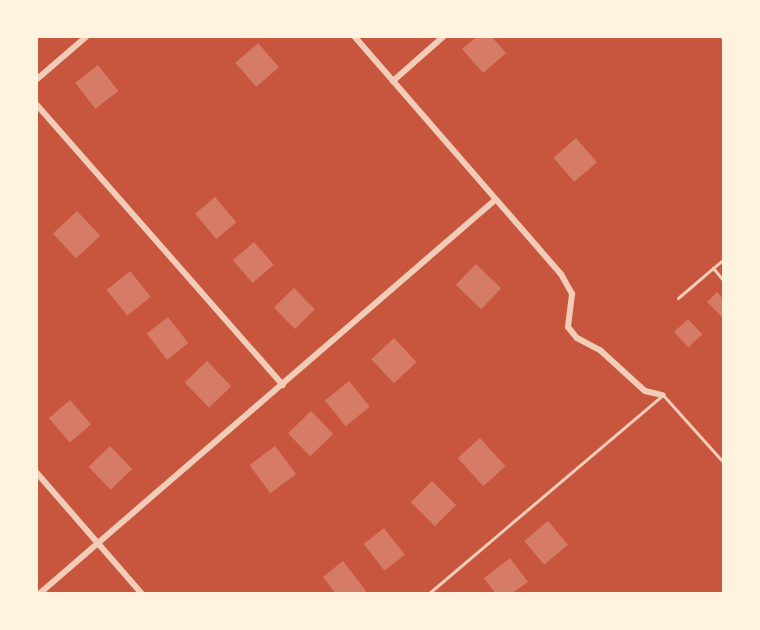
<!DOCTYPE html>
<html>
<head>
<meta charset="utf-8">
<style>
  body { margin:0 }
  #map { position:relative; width:760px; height:630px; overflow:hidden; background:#c8553d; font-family:Arial,sans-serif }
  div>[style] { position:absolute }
  .building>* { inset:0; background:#d67c66; transform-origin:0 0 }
  .service>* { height:3px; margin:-1.5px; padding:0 1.5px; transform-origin:1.5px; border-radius:1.5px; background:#f1ccb7 }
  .minor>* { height:6px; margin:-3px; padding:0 3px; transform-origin:3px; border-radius:3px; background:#f1ccb7 }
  span { translate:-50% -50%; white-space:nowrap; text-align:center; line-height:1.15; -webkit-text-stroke:4.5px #fff3e0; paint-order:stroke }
  .frame { position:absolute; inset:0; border:38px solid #fff3e0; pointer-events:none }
</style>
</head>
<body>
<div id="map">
  <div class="building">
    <div style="clip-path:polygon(478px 36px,491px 36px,506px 53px,483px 73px,462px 49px)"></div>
    <div style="left:258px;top:43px;width:32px;height:30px;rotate:49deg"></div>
    <div style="left:98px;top:65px;width:33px;height:29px;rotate:52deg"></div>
    <div style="left:576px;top:138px;width:32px;height:30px;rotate:49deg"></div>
    <div style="left:215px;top:197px;width:33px;height:26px;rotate:50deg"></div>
    <div style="left:77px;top:211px;width:34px;height:33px;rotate:47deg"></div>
    <div style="left:254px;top:242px;width:30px;height:28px;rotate:49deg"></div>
    <div style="left:476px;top:264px;width:35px;height:29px;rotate:44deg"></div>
    <div style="left:130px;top:271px;width:33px;height:30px;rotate:51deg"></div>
    <div style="left:294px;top:288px;width:30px;height:28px;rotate:46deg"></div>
    <div style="clip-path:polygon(717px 292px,724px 300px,722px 317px,707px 302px)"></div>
    <div style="left:168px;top:317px;width:33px;height:27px;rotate:52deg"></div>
    <div style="left:688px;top:319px;width:21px;height:19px;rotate:47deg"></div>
    <div style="left:394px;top:338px;width:33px;height:31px;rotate:47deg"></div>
    <div style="left:207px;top:361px;width:35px;height:31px;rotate:46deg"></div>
    <div style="left:349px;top:381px;width:33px;height:31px;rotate:51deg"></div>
    <div style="left:70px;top:400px;width:32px;height:28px;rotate:49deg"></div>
    <div style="left:311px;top:411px;width:32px;height:32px;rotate:46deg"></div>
    <div style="left:480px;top:438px;width:38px;height:30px;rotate:48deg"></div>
    <div style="left:110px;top:446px;width:32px;height:30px;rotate:46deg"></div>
    <div style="left:275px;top:446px;width:35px;height:32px;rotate:53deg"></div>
    <div style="left:432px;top:481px;width:34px;height:30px;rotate:45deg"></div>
    <div style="left:548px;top:521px;width:31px;height:31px;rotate:50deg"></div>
    <div style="left:384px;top:528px;width:34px;height:26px;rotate:52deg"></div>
    <div style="clip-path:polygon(510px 558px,528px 582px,511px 594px,496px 594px,484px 578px)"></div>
    <div style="clip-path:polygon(343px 561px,366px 591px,362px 594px,336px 594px,323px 577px)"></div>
  </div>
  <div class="service">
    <div style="left:724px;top:259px;width:14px;rotate:141deg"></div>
    <div style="left:713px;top:268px;width:17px;rotate:50deg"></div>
    <div style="left:678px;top:298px;width:46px;rotate:-40.6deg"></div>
    <div style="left:428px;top:594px;width:308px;rotate:-40.3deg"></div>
    <div style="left:663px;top:395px;width:91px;rotate:48.1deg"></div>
  </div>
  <div class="minor">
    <div style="left:354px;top:36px;width:315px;rotate:49deg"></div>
    <div style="left:561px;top:274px;width:23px;rotate:61deg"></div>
    <div style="left:572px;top:294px;width:33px;rotate:97deg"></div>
    <div style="left:568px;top:327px;width:14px;rotate:51deg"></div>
    <div style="left:577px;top:338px;width:27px;rotate:28deg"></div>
    <div style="left:601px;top:351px;width:59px;rotate:42.3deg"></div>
    <div style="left:645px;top:391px;width:18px;rotate:13deg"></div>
    <div style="left:723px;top:36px;width:1px;rotate:45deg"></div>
    <div style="left:36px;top:80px;width:67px;rotate:-40.8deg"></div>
    <div style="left:393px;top:81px;width:68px;rotate:-41.4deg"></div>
    <div style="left:36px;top:104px;width:374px;rotate:48.7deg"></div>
    <div style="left:36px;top:472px;width:162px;rotate:49deg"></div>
    <div style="left:39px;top:594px;width:603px;rotate:-40.83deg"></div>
  </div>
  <div class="frame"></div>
</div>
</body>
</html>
